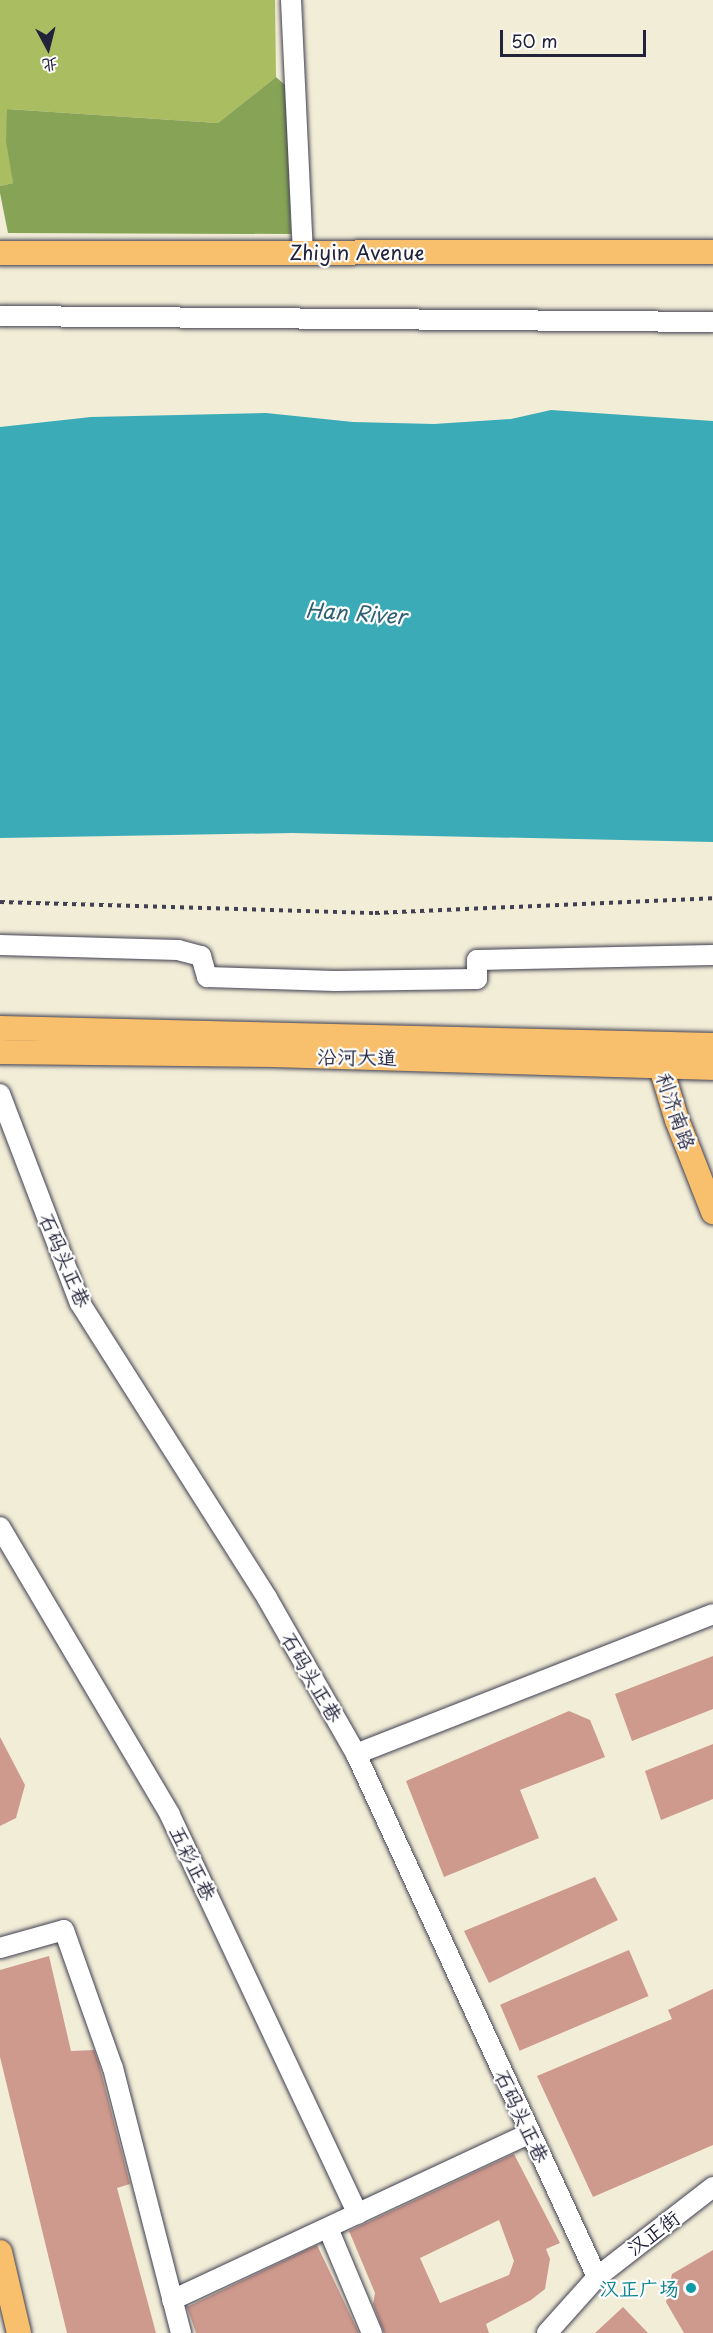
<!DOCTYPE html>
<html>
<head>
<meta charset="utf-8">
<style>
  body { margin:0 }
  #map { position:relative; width:713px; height:2333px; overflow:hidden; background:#f2edd7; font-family:"Playpen Sans","LXGW WenKai TC",sans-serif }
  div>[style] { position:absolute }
  .green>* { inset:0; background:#aabd60 }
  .forest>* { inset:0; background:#87a456 }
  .water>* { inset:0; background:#3bacb7 }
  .building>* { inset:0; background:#cf9a8e; transform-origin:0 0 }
  .path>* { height:4px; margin-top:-2px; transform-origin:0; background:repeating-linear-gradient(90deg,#414052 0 4.5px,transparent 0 9px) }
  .roads { filter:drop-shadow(0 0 2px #414052) drop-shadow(0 0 2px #414052) }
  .minor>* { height:20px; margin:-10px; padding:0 10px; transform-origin:10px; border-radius:10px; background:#fff }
  .major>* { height:24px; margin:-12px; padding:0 12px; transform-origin:12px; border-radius:12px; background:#f8bf6c }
  .dots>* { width:16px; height:16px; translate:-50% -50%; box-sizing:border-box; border:3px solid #fff; border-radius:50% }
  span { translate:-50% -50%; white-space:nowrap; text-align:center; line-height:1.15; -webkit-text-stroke:4.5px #fff; paint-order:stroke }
  .street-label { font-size:20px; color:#22223b }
  .culture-label { font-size:20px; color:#0d838f }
  .right { translate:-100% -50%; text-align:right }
  .water-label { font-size:21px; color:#2d6073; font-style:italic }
  .north { position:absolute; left:18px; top:18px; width:60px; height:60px; -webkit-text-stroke:4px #fff; paint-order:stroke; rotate:173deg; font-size:16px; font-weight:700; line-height:24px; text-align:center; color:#22223b }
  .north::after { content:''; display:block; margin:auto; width:21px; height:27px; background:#22223b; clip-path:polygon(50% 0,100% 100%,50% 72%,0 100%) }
  .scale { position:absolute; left:500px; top:30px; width:146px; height:27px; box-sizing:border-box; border:3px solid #22223b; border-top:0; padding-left:8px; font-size:18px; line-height:21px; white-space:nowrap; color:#22223b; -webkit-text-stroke:4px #fff; paint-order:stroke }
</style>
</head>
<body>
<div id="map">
  <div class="green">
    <div style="clip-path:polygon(0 0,275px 0,276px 77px,218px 123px,7px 109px,13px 183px,0 186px)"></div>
  </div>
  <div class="forest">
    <div style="clip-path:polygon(276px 77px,286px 86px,291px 234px,8px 233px,0 193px,0 186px,13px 183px,6px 141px,7px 109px,218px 123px)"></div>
  </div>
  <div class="water">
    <div style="clip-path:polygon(551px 410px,713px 421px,713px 842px,292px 833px,0 838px,0 427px,91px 417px,266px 413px,353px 422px,434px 424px,511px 419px)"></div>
  </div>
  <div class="building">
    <div style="clip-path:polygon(713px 1656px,713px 1709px,632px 1741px,615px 1694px)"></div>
    <div style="clip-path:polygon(569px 1711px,590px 1720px,605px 1757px,520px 1790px,539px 1838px,444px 1877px,406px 1781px)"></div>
    <div style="clip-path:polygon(0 1737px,25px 1785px,16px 1818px,0 1826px)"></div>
    <div style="clip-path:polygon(713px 1744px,713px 1799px,661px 1820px,645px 1771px)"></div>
    <div style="clip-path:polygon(595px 1877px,618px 1920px,489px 1983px,464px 1931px)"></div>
    <div style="left:629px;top:1950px;width:50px;height:140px;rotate:67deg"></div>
    <div style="clip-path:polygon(49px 1956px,71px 2051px,94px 2050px,99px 2064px,130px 2184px,117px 2188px,156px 2333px,67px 2333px,0 2057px,0 1970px)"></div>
    <div style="clip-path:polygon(713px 1989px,713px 2145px,593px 2197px,537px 2076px,672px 2019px,668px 2010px)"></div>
    <div style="clip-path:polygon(evenodd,514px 2154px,560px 2243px,546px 2249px,550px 2259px,545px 2289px,531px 2300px,486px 2324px,489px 2333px,384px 2333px,373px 2304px,375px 2293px,349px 2231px,514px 2154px,499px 2220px,514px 2261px,509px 2275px,440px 2303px,420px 2258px,499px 2220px)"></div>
    <div style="clip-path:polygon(317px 2245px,359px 2333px,196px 2333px,187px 2307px)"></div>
    <div style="clip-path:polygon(713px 2250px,713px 2333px,684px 2333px,666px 2302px,672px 2274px)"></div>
    <div style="clip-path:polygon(623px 2307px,648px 2333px,595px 2333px)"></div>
  </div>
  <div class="path">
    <div style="left:0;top:902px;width:375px;rotate:1.7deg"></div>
    <div style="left:375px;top:913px;width:338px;rotate:-2.5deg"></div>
  </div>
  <div class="roads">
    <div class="minor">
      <div style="left:291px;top:0;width:252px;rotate:87.3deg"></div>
      <div style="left:0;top:316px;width:713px;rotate:0.48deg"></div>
      <div style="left:0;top:945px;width:178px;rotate:1.6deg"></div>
      <div style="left:178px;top:950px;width:24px;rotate:15deg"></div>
      <div style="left:201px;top:956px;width:22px;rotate:74deg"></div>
      <div style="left:207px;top:977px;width:128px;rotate:1.8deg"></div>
      <div style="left:335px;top:981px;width:142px;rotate:-0.8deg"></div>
      <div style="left:477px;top:979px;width:19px;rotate:-90deg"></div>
      <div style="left:477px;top:960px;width:236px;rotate:-1.2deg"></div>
      <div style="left:0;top:1094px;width:224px;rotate:69.1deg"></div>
      <div style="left:80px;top:1303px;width:349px;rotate:57.6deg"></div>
      <div style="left:267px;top:1598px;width:180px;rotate:60.3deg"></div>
      <div style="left:356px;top:1754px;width:576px;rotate:65.26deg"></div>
      <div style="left:0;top:1527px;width:334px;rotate:59.4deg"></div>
      <div style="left:170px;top:1815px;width:441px;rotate:64.8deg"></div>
      <div style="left:356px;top:1754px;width:383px;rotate:-21.4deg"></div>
      <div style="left:0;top:1948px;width:66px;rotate:-15.7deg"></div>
      <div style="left:64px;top:1930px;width:146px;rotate:70.5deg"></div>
      <div style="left:113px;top:2068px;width:274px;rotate:75.6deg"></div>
      <div style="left:328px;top:2228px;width:114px;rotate:67.3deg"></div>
      <div style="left:172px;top:2300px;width:395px;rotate:-25deg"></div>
      <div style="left:547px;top:2333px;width:75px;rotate:-48.2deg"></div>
      <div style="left:597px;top:2277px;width:147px;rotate:-37.8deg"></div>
    </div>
    <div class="major">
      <div style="left:0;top:253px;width:713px;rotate:-0.08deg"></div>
      <div style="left:0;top:1028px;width:713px;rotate:1.37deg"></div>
      <div style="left:656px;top:1051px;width:72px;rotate:73.1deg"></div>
      <div style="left:677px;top:1120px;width:99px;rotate:68.6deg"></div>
      <div style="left:0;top:1052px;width:276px;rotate:0.6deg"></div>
      <div style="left:276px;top:1055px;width:437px;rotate:1.7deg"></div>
      <div style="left:0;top:2252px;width:83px;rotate:76.8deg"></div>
    </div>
  </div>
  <div class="dots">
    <div style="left:691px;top:2288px;background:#0f9aa8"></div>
  </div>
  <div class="street-label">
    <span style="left:357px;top:252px">Zhiyin Avenue</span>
    <span style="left:357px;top:1057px;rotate:1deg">沿河大道</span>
    <span style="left:676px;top:1111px;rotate:71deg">利济南路</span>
    <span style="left:65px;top:1260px;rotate:67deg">石码头正巷</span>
    <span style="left:312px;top:1677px;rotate:60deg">石码头正巷</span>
    <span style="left:193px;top:1863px;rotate:64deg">五彩正巷</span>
    <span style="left:522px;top:2116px;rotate:65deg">石码头正巷</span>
    <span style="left:653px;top:2233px;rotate:-37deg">汉正街</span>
  </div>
  <div class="culture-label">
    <span class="right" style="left:679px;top:2288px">汉正广场</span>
  </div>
  <div class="water-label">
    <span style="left:356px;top:612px;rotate:4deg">Han River</span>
  </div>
  <div class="north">北</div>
  <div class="scale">50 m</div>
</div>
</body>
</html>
